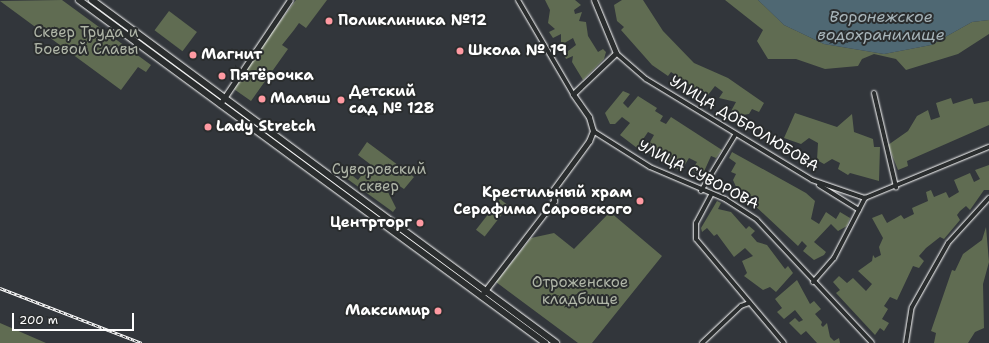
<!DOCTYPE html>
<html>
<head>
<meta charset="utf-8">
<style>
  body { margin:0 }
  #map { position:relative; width:989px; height:343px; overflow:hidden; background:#32363b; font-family:"Shantell Sans",sans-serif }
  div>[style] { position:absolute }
  .green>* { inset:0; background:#606c52; transform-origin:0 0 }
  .water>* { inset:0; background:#4f6873 }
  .roads { filter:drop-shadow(0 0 1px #fff) drop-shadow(0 0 1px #fff) }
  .minor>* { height:4px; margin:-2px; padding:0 2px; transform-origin:2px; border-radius:2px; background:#2a2d2e }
  .tertiary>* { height:5px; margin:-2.5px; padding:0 2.5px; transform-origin:2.5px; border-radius:2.5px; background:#2a2d2e }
  .secondary>* { height:6px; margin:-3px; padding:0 3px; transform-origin:3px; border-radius:3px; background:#2a2d2e }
  .rail>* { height:2.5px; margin-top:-1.25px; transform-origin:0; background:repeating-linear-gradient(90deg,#2a2d2e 0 3px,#fff 0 6px); box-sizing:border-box; border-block:1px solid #fff }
  .dots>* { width:11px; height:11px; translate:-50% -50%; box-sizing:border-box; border:2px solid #2a2d2e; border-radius:50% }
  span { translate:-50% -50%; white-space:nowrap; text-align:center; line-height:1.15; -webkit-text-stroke:4px #2a2d2e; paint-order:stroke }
  .poi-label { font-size:15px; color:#fff; font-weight:700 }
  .left { translate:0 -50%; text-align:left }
  .right { translate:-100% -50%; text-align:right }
  .park-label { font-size:15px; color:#b0b6a8 }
  .street-label { font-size:15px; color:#fff }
  .water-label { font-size:16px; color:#a7b4b9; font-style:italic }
  .scale { position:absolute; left:12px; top:313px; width:122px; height:18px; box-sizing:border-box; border:2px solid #fff; border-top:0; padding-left:5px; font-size:12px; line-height:14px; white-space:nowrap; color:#fff; -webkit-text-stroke:3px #2a2d2e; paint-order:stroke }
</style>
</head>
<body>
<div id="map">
  <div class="green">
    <div style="clip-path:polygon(62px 0,151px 65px,146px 72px,138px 67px,121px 90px,0 1px)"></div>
    <div style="clip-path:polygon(296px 0,327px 0,306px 28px,299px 23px,294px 30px,282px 45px,288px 49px,251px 101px,231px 87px)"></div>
    <div style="clip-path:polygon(545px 0,575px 0,581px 5px,574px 10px,575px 14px,582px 12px,579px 21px,586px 22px,588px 36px,598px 52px,603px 49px,606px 52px,604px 59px,583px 80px,572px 62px,573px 56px,566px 59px,564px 54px,576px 45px,573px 38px,561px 45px,561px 34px,553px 38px,549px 32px,555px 29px,548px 23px,550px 10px)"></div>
    <div style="clip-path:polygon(622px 0,643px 0,663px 31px,694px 63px,728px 78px,764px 103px,759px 112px,752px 109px,749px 114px,736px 116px,730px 113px,736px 102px,719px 98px,723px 92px,715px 86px,708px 95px,702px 90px,701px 93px,674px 74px,671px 72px,668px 76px,652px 65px,621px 30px,624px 27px,617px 21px,614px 5px)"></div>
    <div style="clip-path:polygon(725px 0,758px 0,784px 25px,824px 44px,884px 54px,931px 45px,972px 22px,989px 20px,989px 34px,958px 54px,906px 70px,896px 59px,874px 54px,862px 59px,858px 66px,825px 69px,796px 59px,768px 59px,757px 41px,763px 30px)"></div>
    <div style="left:169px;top:11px;width:35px;height:24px;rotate:37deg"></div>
    <div style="clip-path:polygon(623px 91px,630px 94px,623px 103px,628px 108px,638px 96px,657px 108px,655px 111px,663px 116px,660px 121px,666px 124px,671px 117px,722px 150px,716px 158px,711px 156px,702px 176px,692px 170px,697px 162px,689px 158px,681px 171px,645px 151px,654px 135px,648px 132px,637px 148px,620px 135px,630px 123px,622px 117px,615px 124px,610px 124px,605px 113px)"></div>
    <div style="clip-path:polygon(951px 98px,953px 104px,972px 98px,974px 104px,989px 101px,989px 125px,907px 161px,908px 166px,898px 170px,888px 145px,908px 131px,917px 116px,928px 110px,931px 120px,940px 117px,936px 103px)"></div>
    <div style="clip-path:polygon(795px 113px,837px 127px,852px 114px,854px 132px,873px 139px,874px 147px,880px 147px,879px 181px,850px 173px,848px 175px,838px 169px,840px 163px,832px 159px,824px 164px,817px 160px,818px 143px,809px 138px,801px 144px,784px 138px)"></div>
    <div style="clip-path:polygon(367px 142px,414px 177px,404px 189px,395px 183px,388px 192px,396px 208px,393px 212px,346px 178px,349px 173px,358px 180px,370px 164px,358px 155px)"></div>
    <div style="clip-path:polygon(732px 152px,806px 193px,815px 201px,811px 219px,819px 224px,826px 212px,836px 219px,840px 212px,850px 218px,847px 226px,838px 231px,831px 224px,814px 242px,826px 252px,824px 255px,814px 260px,803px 251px,807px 246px,802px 241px,798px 246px,737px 189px,733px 180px,736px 174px,731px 172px,736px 163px,729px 158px)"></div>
    <div style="clip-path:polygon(989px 165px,989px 190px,984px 190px,970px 210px,966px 206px,960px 211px,957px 215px,960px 220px,944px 239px,940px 237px,926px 248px,919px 256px,924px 261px,919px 268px,913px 266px,897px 300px,890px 297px,884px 306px,888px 309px,882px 319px,889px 323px,884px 331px,880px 328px,875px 335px,836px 293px,840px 290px,833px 282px,839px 276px,847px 283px,853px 278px,866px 291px,872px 284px,858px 271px,872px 261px,873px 255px,875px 258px,881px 255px,879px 247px,883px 238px,872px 218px,882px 214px,887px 223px,901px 215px,904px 219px,914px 214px,912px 208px,928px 201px,926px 192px,931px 190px,934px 197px,946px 192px,949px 198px,959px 192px,954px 180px,970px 173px,974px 182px,980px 179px,975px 170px)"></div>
    <div style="left:500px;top:199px;width:11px;height:39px;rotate:38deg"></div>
    <div style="clip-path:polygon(717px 201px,721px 203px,718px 209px,731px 212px,746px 229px,749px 226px,755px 231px,751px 235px,757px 242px,767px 245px,785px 269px,788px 266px,793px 273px,776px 292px,770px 287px,763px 290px,744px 276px,747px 273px,742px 261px,753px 256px,745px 248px,734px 257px,717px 234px,714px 236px,707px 228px,702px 232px,701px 228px)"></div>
    <div style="clip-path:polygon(610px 212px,662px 256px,592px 343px,578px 343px,496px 282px,531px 238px,554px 233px,574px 249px)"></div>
    <div style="clip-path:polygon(986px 227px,989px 262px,983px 284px,984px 328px,975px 332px,968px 343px,934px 343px,936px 333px,931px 331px,952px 270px,955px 271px,963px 254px,982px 240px)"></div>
    <div style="clip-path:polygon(797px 280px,810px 304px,814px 301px,821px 309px,815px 314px,822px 322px,821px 325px,823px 327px,827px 323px,830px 337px,834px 341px,839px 338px,840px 343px,817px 343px,806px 331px,801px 335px,789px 323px,795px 318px,799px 322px,803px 320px,795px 310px,784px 319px,777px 312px,782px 308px,775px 299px)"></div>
    <div style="clip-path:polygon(0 323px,46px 343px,0 343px)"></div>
  </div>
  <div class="water">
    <div style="clip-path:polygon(758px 0,989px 0,989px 20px,972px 22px,931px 45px,884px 54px,824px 44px,784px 25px)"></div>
  </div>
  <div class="roads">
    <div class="minor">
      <div style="left:518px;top:0;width:109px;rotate:59.7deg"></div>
      <div style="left:616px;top:53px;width:40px;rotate:41deg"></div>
      <div style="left:646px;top:79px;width:194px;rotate:31.3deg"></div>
      <div style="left:812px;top:180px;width:56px;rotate:18.8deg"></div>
      <div style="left:865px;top:198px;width:134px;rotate:-22.4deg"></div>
      <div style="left:874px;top:93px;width:97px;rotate:76.8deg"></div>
      <div style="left:593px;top:131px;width:67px;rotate:32.3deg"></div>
      <div style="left:650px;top:167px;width:82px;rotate:23.1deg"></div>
      <div style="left:725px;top:199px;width:38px;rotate:33deg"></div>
      <div style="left:757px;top:220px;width:168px;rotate:46.9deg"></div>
      <div style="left:819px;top:185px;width:47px;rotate:32deg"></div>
      <div style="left:701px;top:191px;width:66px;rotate:-58.7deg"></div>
      <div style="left:711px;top:195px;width:32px;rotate:118deg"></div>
      <div style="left:696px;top:223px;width:16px;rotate:90deg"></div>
      <div style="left:696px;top:239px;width:136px;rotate:49.8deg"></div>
      <div style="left:813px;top:282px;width:32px;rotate:-49deg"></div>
      <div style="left:834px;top:258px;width:68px;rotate:-62.7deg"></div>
      <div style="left:702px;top:343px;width:54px;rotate:-43.5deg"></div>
      <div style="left:741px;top:306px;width:9px;rotate:-21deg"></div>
      <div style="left:906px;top:343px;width:36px;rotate:-81deg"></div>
      <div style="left:912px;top:307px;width:73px;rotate:-60.6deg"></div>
      <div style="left:948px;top:243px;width:61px;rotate:-47.7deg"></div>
    </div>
    <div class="tertiary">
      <div style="left:220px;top:104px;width:125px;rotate:-56.1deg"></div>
      <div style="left:481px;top:296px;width:120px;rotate:-52.5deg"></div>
      <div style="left:554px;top:201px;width:11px;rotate:-95deg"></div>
      <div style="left:553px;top:190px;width:61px;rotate:-53.7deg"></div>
      <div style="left:589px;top:141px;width:11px;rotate:-68deg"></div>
      <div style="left:593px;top:131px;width:15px;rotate:-106deg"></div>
      <div style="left:589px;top:117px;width:28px;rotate:-125deg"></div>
      <div style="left:573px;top:94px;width:59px;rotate:-43.6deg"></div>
      <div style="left:616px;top:53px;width:57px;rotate:-112.5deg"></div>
    </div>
    <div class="secondary">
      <div style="left:79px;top:0;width:579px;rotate:36.35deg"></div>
      <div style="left:92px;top:0;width:577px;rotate:36.47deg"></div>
    </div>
  </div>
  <div class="rail">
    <div style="left:0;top:288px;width:152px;rotate:21.2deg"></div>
  </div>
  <div class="dots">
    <div style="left:329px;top:21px;background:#ff9aa2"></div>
    <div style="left:460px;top:51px;background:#ff9aa2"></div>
    <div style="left:193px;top:55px;background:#ff9aa2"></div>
    <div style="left:222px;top:76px;background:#ff9aa2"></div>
    <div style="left:262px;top:99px;background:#ff9aa2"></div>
    <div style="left:341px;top:100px;background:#ff9aa2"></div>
    <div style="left:208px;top:127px;background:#ff9aa2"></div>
    <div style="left:640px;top:201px;background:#ff9aa2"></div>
    <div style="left:420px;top:223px;background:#ff9aa2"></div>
    <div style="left:438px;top:311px;background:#ff9aa2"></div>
  </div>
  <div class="poi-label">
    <span class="left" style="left:338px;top:21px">Поликлиника №12</span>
    <span class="left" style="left:468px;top:51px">Школа № 19</span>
    <span class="left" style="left:201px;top:55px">Магнит</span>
    <span class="left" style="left:230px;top:76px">Пятёрочка</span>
    <span class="left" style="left:349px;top:100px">Детский<br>сад № 128</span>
    <span class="left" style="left:270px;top:99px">Малыш</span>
    <span class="left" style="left:216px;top:127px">Lady Stretch</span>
    <span class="right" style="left:632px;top:201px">Крестильный храм<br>Серафима Саровского</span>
    <span class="right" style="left:412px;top:223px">Центрторг</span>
    <span class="right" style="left:430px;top:311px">Максимир</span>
  </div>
  <div class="park-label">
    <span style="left:86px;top:41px">Сквер Труда и<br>Боевой Славы</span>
    <span style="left:379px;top:178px">Суворовский<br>сквер</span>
    <span style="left:580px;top:291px">Отроженское<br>кладбище</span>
  </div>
  <div class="street-label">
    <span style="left:744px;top:124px;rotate:31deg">УЛИЦА ДОБРОЛЮБОВА</span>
    <span style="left:698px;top:175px;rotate:27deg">УЛИЦА СУВОРОВА</span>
  </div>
  <div class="water-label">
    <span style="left:881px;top:26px">Воронежское<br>водохранилище</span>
  </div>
  <div class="scale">200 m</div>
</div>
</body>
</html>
